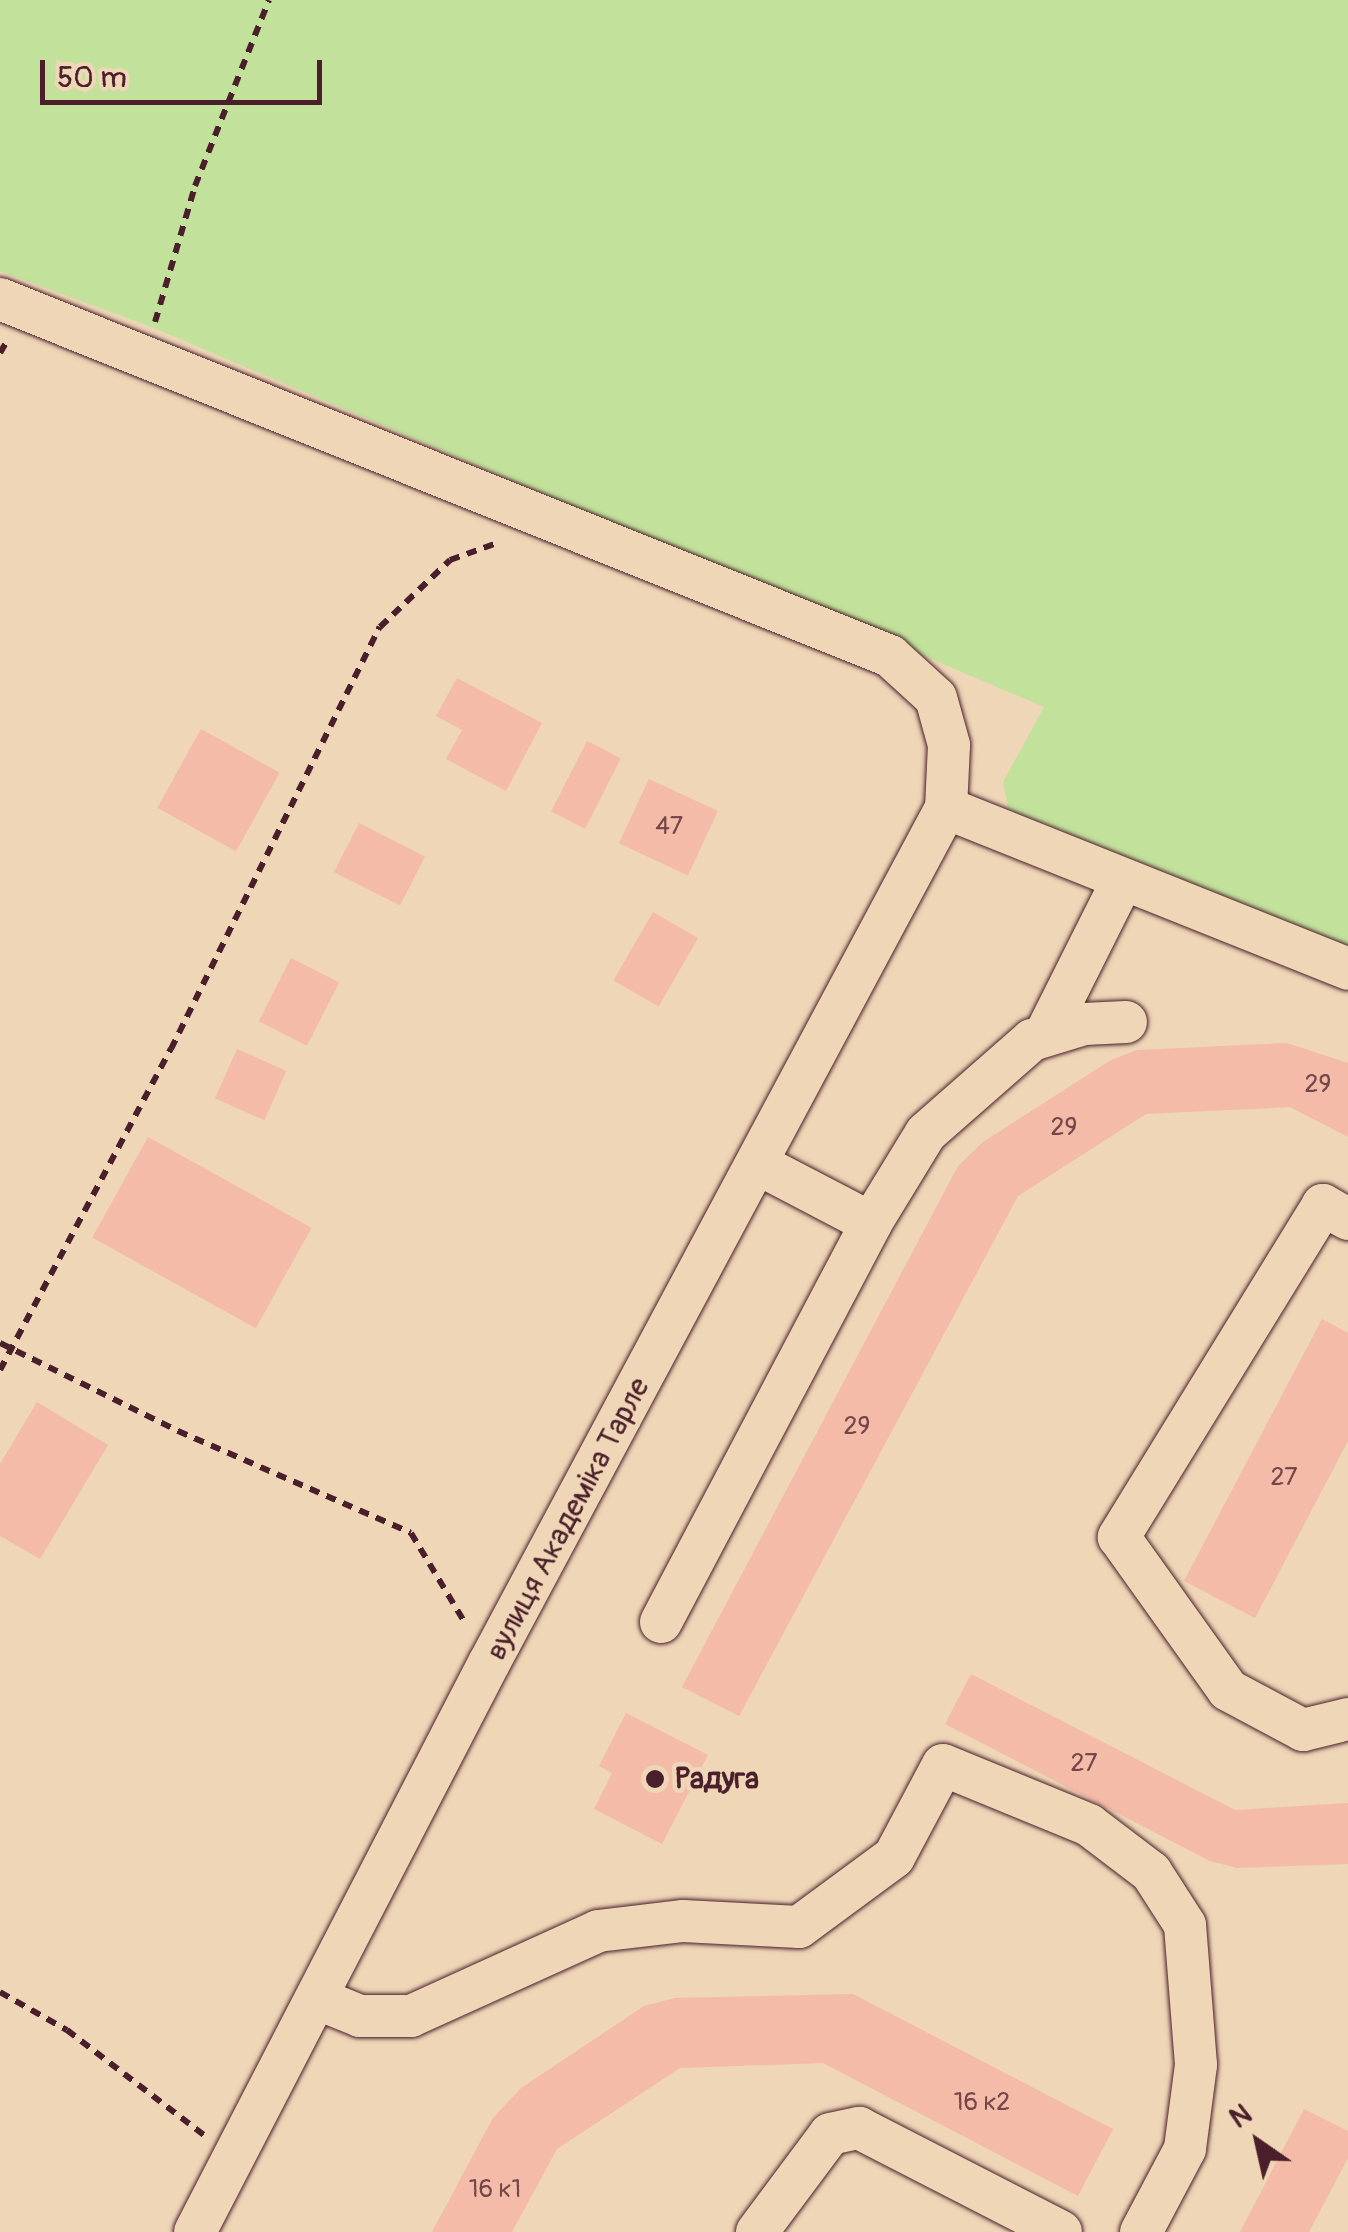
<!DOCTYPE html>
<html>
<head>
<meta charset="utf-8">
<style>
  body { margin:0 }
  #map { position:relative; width:1348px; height:2232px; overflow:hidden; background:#eed6b6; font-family:Pangolin,sans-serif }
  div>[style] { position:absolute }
  .green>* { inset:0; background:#c2e29b }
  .building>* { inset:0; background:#f3bba8; transform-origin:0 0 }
  .path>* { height:6px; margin-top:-3px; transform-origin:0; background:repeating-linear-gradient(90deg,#4a1f2b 0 10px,transparent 0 18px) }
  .roads { filter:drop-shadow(0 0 2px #4a1f2b) drop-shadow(0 0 2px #4a1f2b) }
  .minor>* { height:42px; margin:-21px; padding:0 21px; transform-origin:21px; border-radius:21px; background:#eed6b6 }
  .dots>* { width:28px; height:28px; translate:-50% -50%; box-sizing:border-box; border:5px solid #eed6b6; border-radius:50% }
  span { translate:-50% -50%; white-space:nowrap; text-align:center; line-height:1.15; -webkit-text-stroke:9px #eed6b6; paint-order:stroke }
  .number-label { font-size:25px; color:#74464a }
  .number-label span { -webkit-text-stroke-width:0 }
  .street-label { font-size:30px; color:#4a1f2b }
  .poi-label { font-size:30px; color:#4a1f2b; font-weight:700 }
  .left { translate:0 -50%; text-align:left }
  .north { position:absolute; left:1208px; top:2092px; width:100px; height:100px; -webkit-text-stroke:8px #eed6b6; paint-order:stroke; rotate:326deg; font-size:28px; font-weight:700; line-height:40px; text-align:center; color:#4a1f2b }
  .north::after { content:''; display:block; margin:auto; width:35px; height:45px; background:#4a1f2b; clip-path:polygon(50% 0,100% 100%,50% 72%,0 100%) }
  .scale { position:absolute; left:40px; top:60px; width:282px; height:45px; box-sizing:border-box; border:5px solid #4a1f2b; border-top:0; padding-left:12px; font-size:30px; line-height:35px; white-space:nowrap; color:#4a1f2b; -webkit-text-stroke:8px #eed6b6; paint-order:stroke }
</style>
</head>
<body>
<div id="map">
  <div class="green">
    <div style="clip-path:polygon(0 0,1348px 0,1348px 947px,1008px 809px,1003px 782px,1044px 707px,154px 328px,0 271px)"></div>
  </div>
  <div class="building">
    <div style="clip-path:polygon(457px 678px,542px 723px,506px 791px,446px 759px,462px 730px,436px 716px)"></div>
    <div style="left:201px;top:729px;width:90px;height:90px;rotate:29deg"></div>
    <div style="left:587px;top:741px;width:38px;height:79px;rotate:27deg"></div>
    <div style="left:649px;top:779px;width:76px;height:71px;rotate:25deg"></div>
    <div style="left:359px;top:823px;width:74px;height:55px;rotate:27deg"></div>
    <div style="left:653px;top:912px;width:52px;height:79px;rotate:30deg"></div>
    <div style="left:291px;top:958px;width:54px;height:71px;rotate:27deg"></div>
    <div style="clip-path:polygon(1287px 1043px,1348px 1063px,1348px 1137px,1290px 1107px,1146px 1114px,1018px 1196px,739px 1716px,682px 1687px,958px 1166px,983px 1142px,1111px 1060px,1137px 1050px)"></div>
    <div style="left:237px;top:1049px;width:54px;height:54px;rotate:24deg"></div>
    <div style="left:148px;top:1137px;width:187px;height:115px;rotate:29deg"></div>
    <div style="clip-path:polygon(1322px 1319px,1348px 1333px,1348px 1441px,1255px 1618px,1184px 1581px)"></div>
    <div style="clip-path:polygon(37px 1402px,108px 1445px,40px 1559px,0 1536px,0 1464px)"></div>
    <div style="clip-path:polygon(971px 1674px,1235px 1810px,1348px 1803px,1348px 1864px,1237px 1868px,1210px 1861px,945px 1724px)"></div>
    <div style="clip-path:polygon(626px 1713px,708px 1755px,662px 1844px,594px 1809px,612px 1773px,599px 1766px)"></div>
    <div style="clip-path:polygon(853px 1994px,1113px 2129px,1078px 2196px,823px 2063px,680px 2068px,557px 2149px,512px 2232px,432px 2232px,493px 2118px,521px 2088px,644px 2006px,675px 1998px)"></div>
    <div style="clip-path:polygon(1304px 2109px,1348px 2131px,1348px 2158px,1309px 2232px,1240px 2232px)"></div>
  </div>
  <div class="path">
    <div style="left:155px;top:322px;width:142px;rotate:-73.6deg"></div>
    <div style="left:195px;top:186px;width:200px;rotate:-68.3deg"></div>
    <div style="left:0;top:353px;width:14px;rotate:-60deg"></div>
    <div style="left:0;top:1343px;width:199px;rotate:26.3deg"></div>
    <div style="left:178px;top:1431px;width:254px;rotate:23.6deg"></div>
    <div style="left:411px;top:1533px;width:105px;rotate:59deg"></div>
    <div style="left:0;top:1370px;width:364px;rotate:-62deg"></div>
    <div style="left:171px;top:1049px;width:471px;rotate:-63.7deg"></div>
    <div style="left:380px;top:627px;width:97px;rotate:-43.7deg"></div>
    <div style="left:450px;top:560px;width:53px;rotate:-19.8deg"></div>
    <div style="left:0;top:1992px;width:77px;rotate:29.6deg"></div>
    <div style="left:67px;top:2030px;width:174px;rotate:37.5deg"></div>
  </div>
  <div class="roads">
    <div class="minor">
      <div style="left:0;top:299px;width:959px;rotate:21.86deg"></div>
      <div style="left:890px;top:656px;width:62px;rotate:42.4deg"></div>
      <div style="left:936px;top:698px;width:49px;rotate:74.5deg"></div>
      <div style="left:949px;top:745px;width:63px;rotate:92.7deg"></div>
      <div style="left:946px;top:808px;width:969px;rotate:118.12deg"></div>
      <div style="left:489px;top:1663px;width:640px;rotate:117.33deg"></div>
      <div style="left:946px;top:808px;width:433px;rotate:21.8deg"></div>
      <div style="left:1045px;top:1035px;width:174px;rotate:-63.4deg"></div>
      <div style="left:760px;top:1165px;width:125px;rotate:27.6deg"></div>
      <div style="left:1348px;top:1219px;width:29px;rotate:-151deg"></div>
      <div style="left:1323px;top:1205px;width:390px;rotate:121.6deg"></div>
      <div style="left:1119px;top:1537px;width:188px;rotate:54.5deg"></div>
      <div style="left:1228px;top:1690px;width:85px;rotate:28.1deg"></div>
      <div style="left:1303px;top:1730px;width:46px;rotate:-13.7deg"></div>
      <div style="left:661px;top:1622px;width:451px;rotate:-62.2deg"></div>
      <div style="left:871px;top:1223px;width:105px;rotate:-58.6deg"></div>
      <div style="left:926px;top:1133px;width:141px;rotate:-41.3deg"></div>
      <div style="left:1032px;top:1040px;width:54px;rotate:-17.1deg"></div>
      <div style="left:1084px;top:1024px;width:42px;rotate:-2.7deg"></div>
      <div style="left:318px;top:1999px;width:45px;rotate:22deg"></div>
      <div style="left:360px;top:2016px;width:51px"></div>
      <div style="left:411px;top:2016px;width:205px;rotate:-24.4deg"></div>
      <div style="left:598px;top:1931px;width:86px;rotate:-6.7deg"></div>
      <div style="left:683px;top:1921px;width:116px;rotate:3deg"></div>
      <div style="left:799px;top:1927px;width:118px;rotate:-36.4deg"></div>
      <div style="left:894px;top:1857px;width:104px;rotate:-62deg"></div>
      <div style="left:943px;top:1765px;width:158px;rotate:22.3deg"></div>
      <div style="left:1089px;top:1825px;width:78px;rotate:37.2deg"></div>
      <div style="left:1151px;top:1872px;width:63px;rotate:57.3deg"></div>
      <div style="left:1185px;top:1925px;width:140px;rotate:85.5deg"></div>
      <div style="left:1196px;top:2065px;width:85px;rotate:97.5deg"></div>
      <div style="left:1185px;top:2149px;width:94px;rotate:117.9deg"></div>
      <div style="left:757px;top:2232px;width:122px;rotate:-53.3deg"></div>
      <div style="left:830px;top:2134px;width:30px;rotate:-12deg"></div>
      <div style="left:859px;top:2128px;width:227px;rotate:27.2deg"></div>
    </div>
  </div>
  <div class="dots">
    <div style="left:655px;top:1779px;background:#4a1f2b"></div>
  </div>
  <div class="number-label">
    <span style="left:669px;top:827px">47</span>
    <span style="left:1318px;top:1085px">29</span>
    <span style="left:1064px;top:1128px">29</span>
    <span style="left:857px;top:1427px">29</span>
    <span style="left:1284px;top:1478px">27</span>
    <span style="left:1084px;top:1764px">27</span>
    <span style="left:982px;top:2103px">16 к2</span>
    <span style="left:495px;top:2190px">16 к1</span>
  </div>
  <div class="street-label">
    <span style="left:568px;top:1519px;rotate:-62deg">вулиця Академіка Тарле</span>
  </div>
  <div class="poi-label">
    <span class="left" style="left:675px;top:1779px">Радуга</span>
  </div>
  <div class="north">N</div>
  <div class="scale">50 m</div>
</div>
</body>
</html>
